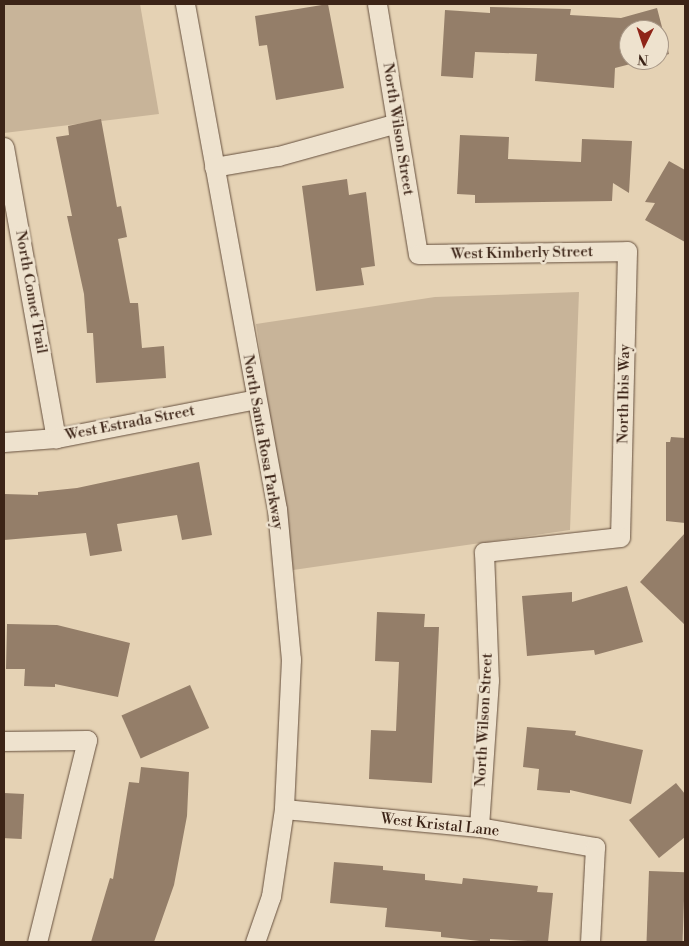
<!DOCTYPE html>
<html>
<head>
<meta charset="utf-8">
<style>
  body { margin:0 }
  #map { position:relative; width:689px; height:946px; overflow:hidden; background:#e5d2b4; font-family:"Libre Bodoni",serif }
  div>[style] { position:absolute }
  .green>* { inset:0; background:#c8b499 }
  .building>* { inset:0; background:#947e69; transform-origin:0 0 }
  .roads { filter:drop-shadow(0 0 1px #66503e) drop-shadow(0 0 1px #66503e) }
  .minor>* { height:19px; margin:-9.5px; padding:0 9.5px; transform-origin:9.5px; border-radius:9.5px; background:#eee2ce }
  span { translate:-50% -50%; white-space:nowrap; text-align:center; line-height:1.15; -webkit-text-stroke:5px #eee2ce; paint-order:stroke }
  .street-label { font-size:15px; color:#3c2417 }
  .frame { position:absolute; inset:0; border:5px solid #3c2417; pointer-events:none }
  .north { position:absolute; left:619px; top:20px; width:50px; height:50px; box-sizing:border-box; background:#eee2ce; border:1px solid #a79685; border-radius:50%; rotate:184deg; font-size:14px; font-weight:700; line-height:20px; text-align:center; color:#3c2417 }
  .north::after { content:''; display:block; margin:auto; width:18px; height:22px; background:#8f2418; clip-path:polygon(50% 0,100% 100%,50% 72%,0 100%) }
</style>
</head>
<body>
<div id="map">
  <div class="green">
    <div style="clip-path:polygon(4px 4px,140px 4px,159px 114px,4px 133px)"></div>
    <div style="clip-path:polygon(579px 292px,570px 530px,293px 570px,256px 324px,435px 297px)"></div>
  </div>
  <div class="building">
    <div style="clip-path:polygon(328px 4px,344px 88px,276px 100px,267px 45px,259px 46px,255px 16px)"></div>
    <div style="clip-path:polygon(490px 7px,571px 9px,570px 15px,621px 18px,657px 8px,669px 54px,659px 57px,659px 30px,629px 30px,629px 60px,646px 60px,615px 68px,614px 88px,535px 81px,537px 54px,475px 52px,473px 78px,441px 76px,445px 10px,490px 13px)"></div>
    <div style="clip-path:polygon(101px 119px,117px 207px,121px 206px,127px 237px,118px 239px,130px 303px,138px 303px,142px 348px,164px 346px,166px 378px,96px 383px,93px 333px,87px 333px,84px 294px,67px 216px,72px 216px,56px 137px,69px 135px,68px 126px)"></div>
    <div style="clip-path:polygon(460px 135px,509px 137px,508px 159px,581px 162px,582px 139px,632px 141px,629px 193px,613px 183px,612px 201px,475px 203px,475px 195px,457px 194px)"></div>
    <div style="clip-path:polygon(669px 161px,685px 170px,685px 242px,645px 220px,655px 203px,645px 202px)"></div>
    <div style="clip-path:polygon(347px 179px,349px 195px,366px 192px,375px 266px,361px 268px,364px 285px,316px 291px,302px 186px)"></div>
    <div style="clip-path:polygon(671px 437px,685px 438px,685px 523px,666px 521px,666px 442px,670px 442px)"></div>
    <div style="clip-path:polygon(199px 462px,212px 535px,182px 540px,177px 515px,117px 524px,122px 551px,90px 556px,86px 533px,4px 540px,4px 494px,38px 495px,38px 492px,77px 488px)"></div>
    <div style="clip-path:polygon(685px 533px,685px 625px,640px 582px)"></div>
    <div style="clip-path:polygon(627px 586px,643px 642px,595px 655px,594px 650px,527px 656px,522px 596px,572px 592px,572px 602px)"></div>
    <div style="clip-path:polygon(377px 612px,425px 614px,424px 627px,439px 627px,432px 783px,369px 779px,371px 730px,396px 731px,399px 662px,375px 661px)"></div>
    <div style="clip-path:polygon(7px 624px,57px 625px,130px 643px,118px 697px,55px 684px,55px 687px,24px 686px,25px 669px,6px 669px)"></div>
    <div style="left:190px;top:685px;width:47px;height:75px;rotate:66deg"></div>
    <div style="clip-path:polygon(527px 727px,576px 731px,575px 735px,643px 750px,631px 804px,570px 790px,570px 793px,537px 790px,539px 769px,523px 767px)"></div>
    <div style="clip-path:polygon(141px 767px,189px 772px,187px 816px,174px 885px,154px 942px,91px 942px,110px 878px,113px 879px,129px 782px,139px 783px)"></div>
    <div style="clip-path:polygon(676px 783px,685px 794px,685px 837px,659px 858px,629px 820px)"></div>
    <div style="left:4px;top:793px;width:20px;height:45px;rotate:3deg"></div>
    <div style="clip-path:polygon(334px 862px,383px 866px,383px 870px,425px 874px,425px 880px,462px 884px,463px 878px,538px 886px,537px 892px,553px 893px,548px 942px,490px 939px,490px 942px,441px 937px,441px 932px,385px 927px,387px 908px,330px 903px)"></div>
    <div style="left:649px;top:871px;width:36px;height:71px;rotate:2deg"></div>
  </div>
  <div class="roads">
    <div class="minor">
      <div style="left:185px;top:4px;width:513px;rotate:79.68deg"></div>
      <div style="left:277px;top:509px;width:151px;rotate:84.7deg"></div>
      <div style="left:291px;top:659px;width:150px;rotate:92.7deg"></div>
      <div style="left:284px;top:809px;width:88px;rotate:98.5deg"></div>
      <div style="left:271px;top:896px;width:49px;rotate:109.2deg"></div>
      <div style="left:377px;top:4px;width:253px;rotate:80.7deg"></div>
      <div style="left:418px;top:254px;width:209px;rotate:-0.8deg"></div>
      <div style="left:627px;top:251px;width:286px;rotate:91.4deg"></div>
      <div style="left:620px;top:537px;width:137px;rotate:173.7deg"></div>
      <div style="left:484px;top:552px;width:128px;rotate:87.8deg"></div>
      <div style="left:489px;top:680px;width:147px;rotate:93.9deg"></div>
      <div style="left:4px;top:147px;width:296px;rotate:79.9deg"></div>
      <div style="left:214px;top:167px;width:65px;rotate:-9.8deg"></div>
      <div style="left:278px;top:156px;width:123px;rotate:-15.5deg"></div>
      <div style="left:4px;top:442px;width:52px;rotate:-4.4deg"></div>
      <div style="left:56px;top:438px;width:204px;rotate:-11deg"></div>
      <div style="left:4px;top:741px;width:83px;rotate:-0.7deg"></div>
      <div style="left:87px;top:740px;width:208px;rotate:103.9deg"></div>
      <div style="left:284px;top:809px;width:196px;rotate:5.3deg"></div>
      <div style="left:479px;top:827px;width:118px;rotate:9.8deg"></div>
      <div style="left:595px;top:847px;width:95px;rotate:93deg"></div>
    </div>
  </div>
  <div class="street-label">
    <span style="left:398px;top:129px;rotate:81deg">North Wilson Street</span>
    <span style="left:522px;top:253px;rotate:-1deg">West Kimberly Street</span>
    <span style="left:31px;top:292px;rotate:80deg">North Comet Trail</span>
    <span style="left:624px;top:394px;rotate:-89deg">North Ibis Way</span>
    <span style="left:130px;top:423px;rotate:-11deg">West Estrada Street</span>
    <span style="left:263px;top:442px;rotate:80deg">North Santa Rosa Parkway</span>
    <span style="left:484px;top:720px;rotate:-87deg">North Wilson Street</span>
    <span style="left:440px;top:825px;rotate:6deg">West Kristal Lane</span>
  </div>
  <div class="frame"></div>
  <div class="north">N</div>
</div>
</body>
</html>
